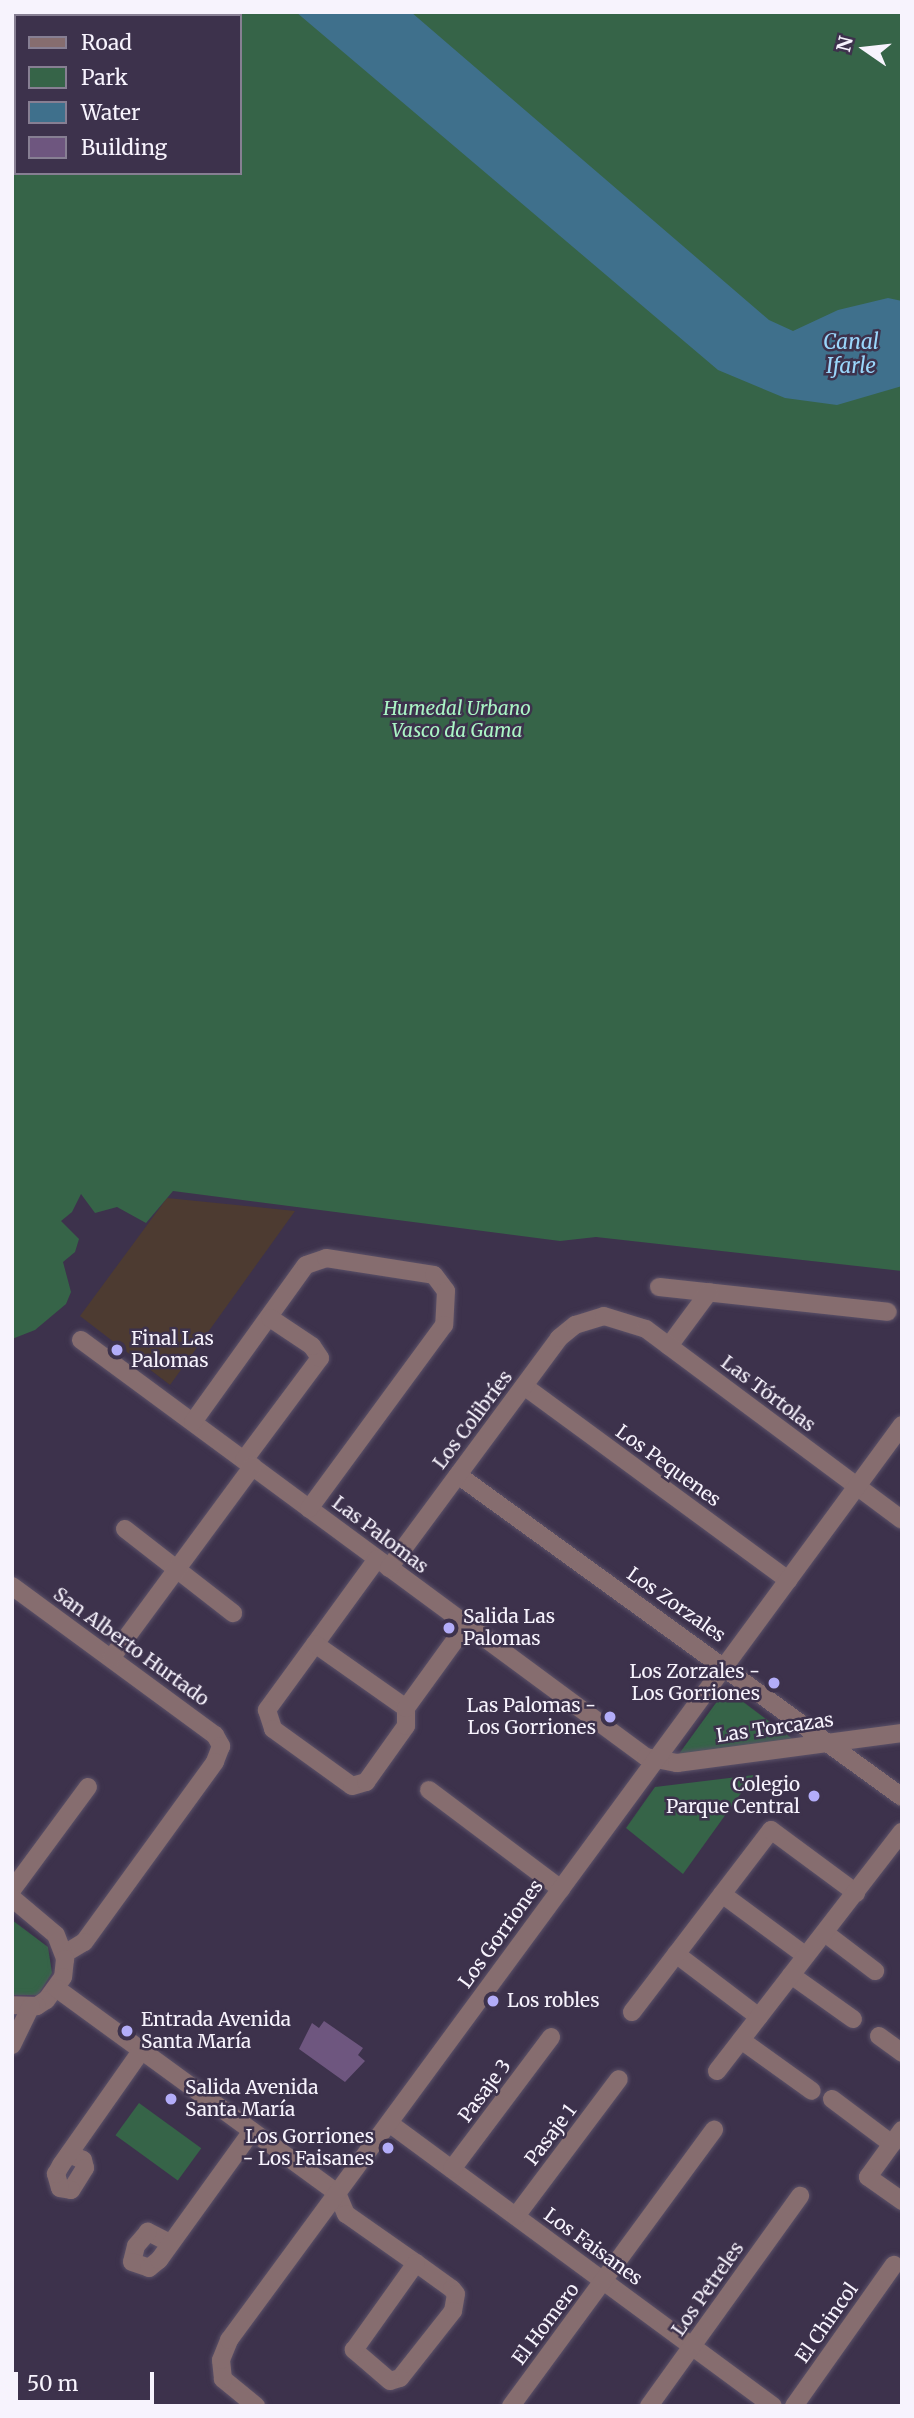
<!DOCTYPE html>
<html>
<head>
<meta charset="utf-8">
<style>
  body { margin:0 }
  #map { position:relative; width:914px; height:2418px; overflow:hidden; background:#3d324c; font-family:Merriweather,serif }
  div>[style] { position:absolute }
  .industrial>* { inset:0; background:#4d3b31 }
  .green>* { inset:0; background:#366448; transform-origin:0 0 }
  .water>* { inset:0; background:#3f708c }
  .building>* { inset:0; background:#6e567f }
  .roads { filter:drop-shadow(0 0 2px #5b5168) drop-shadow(0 0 2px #5b5168) }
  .minor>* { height:18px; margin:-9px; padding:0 9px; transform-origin:9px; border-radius:9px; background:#866d6f }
  .dots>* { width:19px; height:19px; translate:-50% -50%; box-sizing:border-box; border:4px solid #3d324c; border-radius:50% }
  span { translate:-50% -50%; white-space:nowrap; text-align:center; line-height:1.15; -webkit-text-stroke:5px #3d324c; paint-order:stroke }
  .park-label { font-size:19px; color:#aaf5c5; font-style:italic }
  .poi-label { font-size:19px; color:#f7f3fd }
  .left { translate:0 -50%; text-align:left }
  .right { translate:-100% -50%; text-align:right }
  .street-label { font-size:19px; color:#f7f3fd }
  .water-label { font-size:21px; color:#9ad6fb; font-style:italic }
  .frame { position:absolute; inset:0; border:14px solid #f7f3fd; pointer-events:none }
  .legend { position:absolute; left:14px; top:14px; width:228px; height:161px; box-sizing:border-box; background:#3d324c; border:2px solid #877f93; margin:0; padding:9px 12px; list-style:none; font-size:21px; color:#f7f3fd }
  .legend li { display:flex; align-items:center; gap:14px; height:35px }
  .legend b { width:35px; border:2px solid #877f93 }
  .north { position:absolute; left:830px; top:14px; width:70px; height:70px; -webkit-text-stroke:5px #3d324c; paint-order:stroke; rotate:284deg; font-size:19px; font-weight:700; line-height:28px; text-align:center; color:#f7f3fd }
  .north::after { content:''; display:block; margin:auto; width:24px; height:32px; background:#f7f3fd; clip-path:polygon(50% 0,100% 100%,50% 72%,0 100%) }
  .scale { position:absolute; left:14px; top:2372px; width:140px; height:32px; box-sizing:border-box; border:4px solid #f7f3fd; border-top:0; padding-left:9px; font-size:21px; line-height:24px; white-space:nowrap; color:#f7f3fd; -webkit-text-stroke:5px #3d324c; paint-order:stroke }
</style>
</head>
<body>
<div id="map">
  <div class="industrial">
    <div style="clip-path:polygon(167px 1198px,295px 1211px,170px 1385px,80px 1316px)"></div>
  </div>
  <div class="green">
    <div style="clip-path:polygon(evenodd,12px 12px,902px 12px,902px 1271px,596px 1237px,560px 1241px,173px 1191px,146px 1223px,117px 1207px,95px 1213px,81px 1194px,72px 1212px,61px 1221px,79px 1239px,75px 1252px,63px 1262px,71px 1292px,66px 1304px,35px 1330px,12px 1339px,12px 12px,16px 16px,240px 16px,240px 173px,16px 173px,16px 16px)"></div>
    <div style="clip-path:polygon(726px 1689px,798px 1743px,676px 1758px)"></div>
    <div style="clip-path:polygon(754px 1775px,683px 1874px,626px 1828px,655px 1787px)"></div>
    <div style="clip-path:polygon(12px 1920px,48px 1947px,52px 1973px,38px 1995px,12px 1995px)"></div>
    <div style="left:139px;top:2103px;width:77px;height:40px;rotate:36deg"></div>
  </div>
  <div class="water">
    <div style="clip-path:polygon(296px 12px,411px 12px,769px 320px,793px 331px,838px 310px,888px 298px,902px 301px,902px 386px,837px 405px,785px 398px,718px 370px)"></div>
  </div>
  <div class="building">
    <div style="clip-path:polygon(324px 2021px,363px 2048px,358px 2055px,365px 2061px,345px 2082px,299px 2049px,312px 2023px,319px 2028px)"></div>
  </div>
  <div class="roads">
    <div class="minor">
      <div style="left:659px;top:1287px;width:230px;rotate:6.2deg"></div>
      <div style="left:81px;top:1340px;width:702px;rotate:36.43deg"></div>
      <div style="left:646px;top:1757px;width:32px;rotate:11deg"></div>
      <div style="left:677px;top:1763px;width:227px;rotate:-7.6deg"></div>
      <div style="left:669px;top:1346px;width:67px;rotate:-53.5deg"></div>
      <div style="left:524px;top:1386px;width:328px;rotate:36.3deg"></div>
      <div style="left:193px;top:1422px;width:193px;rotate:-54.3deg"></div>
      <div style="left:306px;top:1265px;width:21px;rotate:-19deg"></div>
      <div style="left:326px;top:1258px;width:109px;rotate:8.9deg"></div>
      <div style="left:434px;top:1275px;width:20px;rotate:53deg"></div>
      <div style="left:446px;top:1291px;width:34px;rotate:93deg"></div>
      <div style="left:444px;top:1325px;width:228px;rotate:126.3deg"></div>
      <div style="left:244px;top:1460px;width:127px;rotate:-53.3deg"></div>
      <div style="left:320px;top:1358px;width:14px;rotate:-124deg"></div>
      <div style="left:312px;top:1346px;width:50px;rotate:-146.3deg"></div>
      <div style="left:458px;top:1475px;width:548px;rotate:35.95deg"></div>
      <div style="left:125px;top:1529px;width:137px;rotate:37.9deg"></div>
      <div style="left:377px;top:1559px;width:187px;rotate:126.1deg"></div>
      <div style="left:267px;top:1710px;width:20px;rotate:72deg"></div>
      <div style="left:273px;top:1729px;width:97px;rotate:35.8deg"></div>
      <div style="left:352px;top:1786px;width:15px;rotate:-16deg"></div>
      <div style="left:366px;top:1782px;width:69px;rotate:-54.5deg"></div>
      <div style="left:406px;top:1726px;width:18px;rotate:-90deg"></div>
      <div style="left:389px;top:1568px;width:286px;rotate:-53.5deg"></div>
      <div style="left:559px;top:1338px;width:21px;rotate:-39deg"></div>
      <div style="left:575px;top:1325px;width:30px;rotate:-17deg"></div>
      <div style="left:604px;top:1316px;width:44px;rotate:17.2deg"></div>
      <div style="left:646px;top:1329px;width:319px;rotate:36.7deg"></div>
      <div style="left:12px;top:1586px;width:252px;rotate:36.3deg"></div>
      <div style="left:215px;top:1735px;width:13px;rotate:61deg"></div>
      <div style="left:221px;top:1746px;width:17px;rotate:111deg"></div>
      <div style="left:215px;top:1762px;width:223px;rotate:126deg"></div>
      <div style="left:84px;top:1942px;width:23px;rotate:149deg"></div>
      <div style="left:315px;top:1644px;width:111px;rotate:35.1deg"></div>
      <div style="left:112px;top:1657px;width:237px;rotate:-53.6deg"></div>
      <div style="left:406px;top:1708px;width:102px;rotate:-54.1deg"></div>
      <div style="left:429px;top:1790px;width:165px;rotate:36.9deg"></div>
      <div style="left:12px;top:1890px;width:128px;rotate:-53.6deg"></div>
      <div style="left:722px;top:1894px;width:104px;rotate:36.4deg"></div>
      <div style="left:12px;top:1898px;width:57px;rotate:40.1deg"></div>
      <div style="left:56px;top:1935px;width:26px;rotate:69deg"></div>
      <div style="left:65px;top:1959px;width:18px;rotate:96deg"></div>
      <div style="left:63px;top:1977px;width:29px;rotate:126deg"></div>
      <div style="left:46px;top:2000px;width:11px;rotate:146deg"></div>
      <div style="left:37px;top:2006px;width:25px;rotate:-178deg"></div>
      <div style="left:825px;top:1933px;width:63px;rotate:37.2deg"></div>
      <div style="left:676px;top:1954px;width:104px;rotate:37.2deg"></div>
      <div style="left:791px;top:1975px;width:76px;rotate:35.4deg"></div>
      <div style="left:56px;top:1988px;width:348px;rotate:36.1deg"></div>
      <div style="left:632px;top:2012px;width:229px;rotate:-52.6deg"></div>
      <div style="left:771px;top:1830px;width:106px;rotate:36.5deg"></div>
      <div style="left:879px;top:2036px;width:29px;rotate:36deg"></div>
      <div style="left:741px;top:2040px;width:87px;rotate:35.7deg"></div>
      <div style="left:12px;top:2045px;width:43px;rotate:-64deg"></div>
      <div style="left:717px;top:2071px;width:302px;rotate:-52.3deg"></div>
      <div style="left:832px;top:2099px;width:75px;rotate:36.9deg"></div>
      <div style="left:389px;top:2123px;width:477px;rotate:36.4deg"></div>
      <div style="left:902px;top:2130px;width:58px;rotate:125.9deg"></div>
      <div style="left:868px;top:2177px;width:42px;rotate:35.2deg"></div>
      <div style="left:69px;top:2154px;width:15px;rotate:23deg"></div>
      <div style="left:83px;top:2160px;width:8px;rotate:76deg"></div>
      <div style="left:85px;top:2168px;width:26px;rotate:122deg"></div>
      <div style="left:71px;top:2190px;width:11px;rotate:-170deg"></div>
      <div style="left:60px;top:2188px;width:15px;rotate:-106deg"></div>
      <div style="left:56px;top:2174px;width:10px;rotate:-61deg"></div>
      <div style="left:61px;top:2165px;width:139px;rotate:-54.9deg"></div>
      <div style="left:452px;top:2169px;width:165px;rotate:-53.1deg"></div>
      <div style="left:337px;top:2193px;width:23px;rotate:67deg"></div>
      <div style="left:346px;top:2214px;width:85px;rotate:35deg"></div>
      <div style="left:416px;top:2263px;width:44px;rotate:35.8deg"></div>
      <div style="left:452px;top:2289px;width:6px;rotate:51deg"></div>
      <div style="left:456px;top:2294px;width:17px;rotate:100deg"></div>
      <div style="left:453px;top:2311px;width:85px;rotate:128.3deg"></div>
      <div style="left:400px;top:2378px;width:10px;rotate:163deg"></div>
      <div style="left:390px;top:2381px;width:48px;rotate:-139.3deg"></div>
      <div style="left:354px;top:2350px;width:107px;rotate:-54.5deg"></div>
      <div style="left:516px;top:2216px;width:171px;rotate:-53.1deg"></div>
      <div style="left:170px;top:2243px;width:25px;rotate:-153deg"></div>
      <div style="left:148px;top:2232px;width:18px;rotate:131deg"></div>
      <div style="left:136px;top:2246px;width:16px;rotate:104deg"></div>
      <div style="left:132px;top:2262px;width:18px;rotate:19deg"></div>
      <div style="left:149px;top:2268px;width:13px;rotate:-39deg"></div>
      <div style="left:159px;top:2260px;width:159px;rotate:-54.2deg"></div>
      <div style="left:256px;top:2406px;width:43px;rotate:-140.7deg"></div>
      <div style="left:223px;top:2379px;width:19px;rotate:-96deg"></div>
      <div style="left:221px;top:2360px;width:22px;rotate:-68deg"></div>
      <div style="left:229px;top:2340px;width:1136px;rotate:-53.66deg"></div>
      <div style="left:511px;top:2406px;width:343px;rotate:-53.7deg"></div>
      <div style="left:649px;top:2406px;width:259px;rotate:-54.3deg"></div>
      <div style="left:794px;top:2406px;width:173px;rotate:-54.7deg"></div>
    </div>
  </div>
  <div class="dots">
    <div style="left:117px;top:1350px;background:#b3adf9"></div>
    <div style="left:449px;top:1628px;background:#b3adf9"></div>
    <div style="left:774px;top:1683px;background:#b3adf9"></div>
    <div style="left:610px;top:1717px;background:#b3adf9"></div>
    <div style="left:814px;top:1796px;background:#b3adf9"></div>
    <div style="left:493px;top:2001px;background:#b3adf9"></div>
    <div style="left:127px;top:2031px;background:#b3adf9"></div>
    <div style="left:171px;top:2099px;background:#b3adf9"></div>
    <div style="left:388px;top:2148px;background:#b3adf9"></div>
  </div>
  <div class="park-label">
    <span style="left:457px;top:720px">Humedal Urbano<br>Vasco da Gama</span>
  </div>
  <div class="poi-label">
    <span class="left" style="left:131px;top:1350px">Final Las<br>Palomas</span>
    <span class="left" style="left:463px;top:1628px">Salida Las<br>Palomas</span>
    <span class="right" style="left:760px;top:1683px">Los Zorzales -<br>Los Gorriones</span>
    <span class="right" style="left:596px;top:1717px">Las Palomas -<br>Los Gorriones</span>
    <span class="right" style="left:800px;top:1796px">Colegio<br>Parque Central</span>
    <span class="left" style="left:507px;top:2001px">Los robles</span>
    <span class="left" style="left:141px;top:2031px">Entrada Avenida<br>Santa María</span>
    <span class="left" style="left:185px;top:2099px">Salida Avenida<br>Santa María</span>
    <span class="right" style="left:374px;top:2148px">Los Gorriones<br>- Los Faisanes</span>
  </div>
  <div class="street-label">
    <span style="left:768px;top:1394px;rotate:37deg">Las Tórtolas</span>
    <span style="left:473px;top:1420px;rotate:-53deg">Los Colibríes</span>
    <span style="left:668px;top:1466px;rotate:36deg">Los Pequenes</span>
    <span style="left:380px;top:1535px;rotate:37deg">Las Palomas</span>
    <span style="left:676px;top:1605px;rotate:35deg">Los Zorzales</span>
    <span style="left:131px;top:1647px;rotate:36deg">San Alberto Hurtado</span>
    <span style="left:775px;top:1728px;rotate:-8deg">Las Torcazas</span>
    <span style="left:501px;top:1934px;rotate:-54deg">Los Gorriones</span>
    <span style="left:485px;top:2091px;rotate:-53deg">Pasaje 3</span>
    <span style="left:551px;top:2135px;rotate:-53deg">Pasaje 1</span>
    <span style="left:593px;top:2247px;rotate:36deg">Los Faisanes</span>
    <span style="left:708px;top:2289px;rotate:-55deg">Los Petreles</span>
    <span style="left:827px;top:2323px;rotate:-55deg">El Chincol</span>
    <span style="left:546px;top:2324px;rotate:-53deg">El Homero</span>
  </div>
  <div class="water-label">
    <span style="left:851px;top:354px">Canal<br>Ifarle</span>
  </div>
  <div class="frame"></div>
  <ul class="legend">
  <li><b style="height:9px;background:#866d6f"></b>Road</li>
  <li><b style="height:19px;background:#366448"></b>Park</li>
  <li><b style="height:19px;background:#3f708c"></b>Water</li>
  <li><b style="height:19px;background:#6e567f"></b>Building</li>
  </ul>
  <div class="north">N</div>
  <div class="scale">50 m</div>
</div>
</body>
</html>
